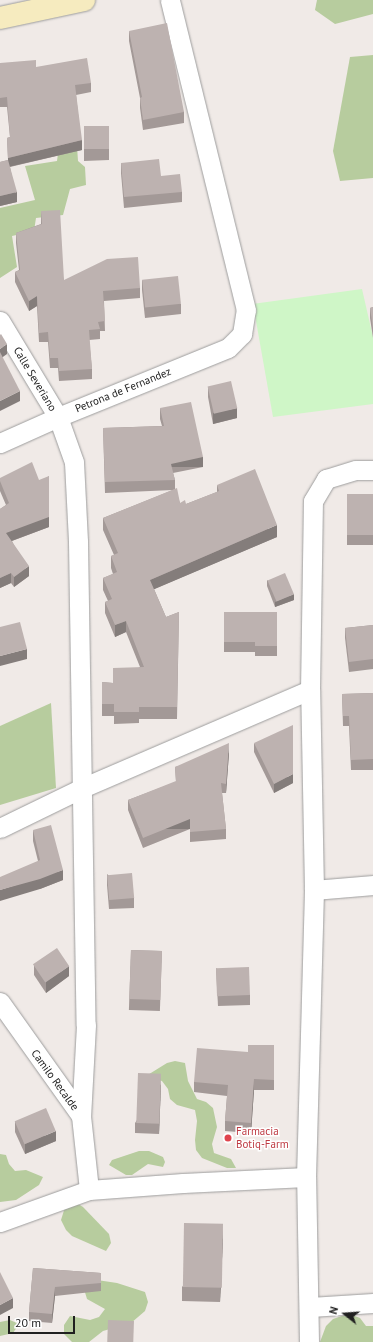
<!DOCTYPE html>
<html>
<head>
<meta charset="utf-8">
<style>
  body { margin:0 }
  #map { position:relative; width:373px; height:1342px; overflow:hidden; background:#f0eae7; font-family:"PT Sans",sans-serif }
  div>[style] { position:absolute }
  .forest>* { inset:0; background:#b7cc9e }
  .park>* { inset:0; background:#cff6c7 }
  .roads { filter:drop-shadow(0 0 1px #9d9d9d) drop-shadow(0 0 1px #9d9d9d) }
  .street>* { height:19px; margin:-9.5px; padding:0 9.5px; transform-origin:9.5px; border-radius:9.5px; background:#fff }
  .secondary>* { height:22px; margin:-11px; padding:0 11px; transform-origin:11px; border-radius:11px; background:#f6ebbf }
  .wall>* { inset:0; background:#a39997; transform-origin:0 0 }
  .shaded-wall>* { inset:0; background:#847d7b; transform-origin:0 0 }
  .building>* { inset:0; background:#bdb2b0; transform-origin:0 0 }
  .dots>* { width:11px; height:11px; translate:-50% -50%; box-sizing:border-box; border:2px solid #fff; border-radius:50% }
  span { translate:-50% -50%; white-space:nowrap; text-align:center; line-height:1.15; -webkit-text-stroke:3px #fff; paint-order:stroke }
  .street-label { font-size:11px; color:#202020 }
  .health-label { font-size:11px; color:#be3a42 }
  .left { translate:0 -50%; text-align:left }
  .north { position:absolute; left:325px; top:1294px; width:40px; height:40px; -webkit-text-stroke:3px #fff; paint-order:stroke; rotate:287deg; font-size:11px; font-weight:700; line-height:16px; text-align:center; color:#202020 }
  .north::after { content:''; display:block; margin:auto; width:14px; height:18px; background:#202020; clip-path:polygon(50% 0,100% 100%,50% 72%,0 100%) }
  .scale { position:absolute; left:8px; top:1316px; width:67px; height:18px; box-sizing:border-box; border:2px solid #202020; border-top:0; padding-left:5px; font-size:12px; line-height:14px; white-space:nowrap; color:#202020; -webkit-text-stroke:3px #fff; paint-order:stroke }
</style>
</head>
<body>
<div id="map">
  <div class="forest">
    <div style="clip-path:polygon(317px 0,373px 0,373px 14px,335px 24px,315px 10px)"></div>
    <div style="clip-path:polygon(373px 55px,373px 178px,340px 181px,333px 151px,350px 57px)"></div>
    <div style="clip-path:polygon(59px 146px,77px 146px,78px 161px,85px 167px,86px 185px,70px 189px,63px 215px,36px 218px,34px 231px,12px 236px,17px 267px,0 278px,0 208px,35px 200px,25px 166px,57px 161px)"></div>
    <div style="clip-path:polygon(51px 703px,56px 788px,0 805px,0 726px)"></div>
    <div style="clip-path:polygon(175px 1061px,185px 1063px,188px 1081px,197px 1099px,206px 1102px,213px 1108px,217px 1127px,212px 1144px,214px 1153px,231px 1159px,236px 1168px,227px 1168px,202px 1158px,196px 1150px,195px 1140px,197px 1121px,195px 1110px,177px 1105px,170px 1099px,168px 1089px,162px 1081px,146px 1076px,167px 1063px)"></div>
    <div style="clip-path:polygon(139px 1151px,149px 1151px,163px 1157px,165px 1162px,163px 1167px,148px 1164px,132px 1175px,126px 1175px,109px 1165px,112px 1160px)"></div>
    <div style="clip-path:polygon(0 1154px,6px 1155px,9px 1164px,15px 1171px,26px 1170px,43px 1177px,39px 1185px,16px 1200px,0 1202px)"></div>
    <div style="clip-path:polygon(75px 1202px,83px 1207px,109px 1234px,111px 1243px,106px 1251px,72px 1236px,66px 1230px,61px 1220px,66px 1204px)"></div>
    <div style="clip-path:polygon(97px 1280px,117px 1283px,145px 1292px,148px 1302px,145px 1311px,131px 1323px,103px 1331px,89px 1342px,72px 1342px,64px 1334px,64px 1325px,70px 1316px,90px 1320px,99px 1317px,105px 1309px,87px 1299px,84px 1289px)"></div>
    <div style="clip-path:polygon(352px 1315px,360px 1318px,366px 1326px,373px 1326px,373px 1342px,320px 1342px,326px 1326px,333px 1319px,342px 1316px)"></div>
    <div style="clip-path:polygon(10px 1320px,19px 1324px,13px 1333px,0 1336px,0 1322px)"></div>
  </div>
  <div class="park">
    <div style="clip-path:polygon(362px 289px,373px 337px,373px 404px,273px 417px,253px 304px)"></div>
  </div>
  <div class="roads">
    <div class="street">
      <div style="left:0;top:321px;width:112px;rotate:58.9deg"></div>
      <div style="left:58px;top:417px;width:48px;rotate:70.4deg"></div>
      <div style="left:74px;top:462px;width:80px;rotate:87.1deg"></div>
      <div style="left:78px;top:542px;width:483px;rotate:89.1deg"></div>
      <div style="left:86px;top:1025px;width:91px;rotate:93.1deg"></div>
      <div style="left:0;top:443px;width:64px;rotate:-24.1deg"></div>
      <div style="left:58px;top:417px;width:183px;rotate:-22.1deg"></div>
      <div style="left:228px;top:348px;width:20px;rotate:-45deg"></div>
      <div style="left:242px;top:334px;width:24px;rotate:-81deg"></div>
      <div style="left:246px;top:310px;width:319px;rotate:-103.8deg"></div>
      <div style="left:0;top:828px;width:91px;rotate:-26deg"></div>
      <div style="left:82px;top:788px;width:248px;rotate:-23.3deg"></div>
      <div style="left:314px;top:890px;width:59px;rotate:-4.8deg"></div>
      <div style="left:0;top:1002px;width:140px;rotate:54.6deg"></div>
      <div style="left:81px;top:1116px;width:74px;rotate:83.8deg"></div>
      <div style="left:0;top:1222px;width:95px;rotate:-19.8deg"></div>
      <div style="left:89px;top:1190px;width:94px;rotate:-4.3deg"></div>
      <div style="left:183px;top:1183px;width:123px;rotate:-2.8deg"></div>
      <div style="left:310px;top:1307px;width:63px;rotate:-3.6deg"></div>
      <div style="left:309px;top:1342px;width:165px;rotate:-91deg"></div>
      <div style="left:306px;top:1177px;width:287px;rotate:-88.4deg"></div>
      <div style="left:314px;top:890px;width:200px;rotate:-91.1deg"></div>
      <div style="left:310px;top:690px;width:189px;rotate:-89.1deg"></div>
      <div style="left:313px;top:501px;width:26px;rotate:-59deg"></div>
      <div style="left:326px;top:479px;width:31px;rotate:-17deg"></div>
      <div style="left:356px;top:470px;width:17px"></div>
    </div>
    <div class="secondary">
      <div style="left:0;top:18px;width:86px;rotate:-12.1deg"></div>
    </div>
  </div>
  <div class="wall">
    <div style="clip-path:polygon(129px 31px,184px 112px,184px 123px,143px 130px,140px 108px,140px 98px,129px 41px)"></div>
    <div style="clip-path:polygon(0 63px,36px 67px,91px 83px,91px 92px,76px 95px,82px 150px,10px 167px,17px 202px,0 206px,0 162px,8px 160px,7px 138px,10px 137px,7px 107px,0 107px)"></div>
    <div style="clip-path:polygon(84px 127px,109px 149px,109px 160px,84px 161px)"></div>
    <div style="clip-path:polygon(121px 163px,161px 176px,182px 192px,182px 202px,124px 208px,121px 173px)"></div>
    <div style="clip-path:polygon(41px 211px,64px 280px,140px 288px,140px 298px,104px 301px,105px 331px,100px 331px,100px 339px,89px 340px,92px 369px,92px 379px,59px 381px,58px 368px,50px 368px,48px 342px,39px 342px,37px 306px,29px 311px,15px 282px,15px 272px,19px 270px,16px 243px,16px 233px,41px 224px)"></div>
    <div style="clip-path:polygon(142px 280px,181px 304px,181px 314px,145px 318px,142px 290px)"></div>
    <div style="clip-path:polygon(373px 307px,373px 338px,370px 318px,370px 308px)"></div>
    <div style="clip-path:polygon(208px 387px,237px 418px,213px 424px,208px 397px)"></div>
    <div style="clip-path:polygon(160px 408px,203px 467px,173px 473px,175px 480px,175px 489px,180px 503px,186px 504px,217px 492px,217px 485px,277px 537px,154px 589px,166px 617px,179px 612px,177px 719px,139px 719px,139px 723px,114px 724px,114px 716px,102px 716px,102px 682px,113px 683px,140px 667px,126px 632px,115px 637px,105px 613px,105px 602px,108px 601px,103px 590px,103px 578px,113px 574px,111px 568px,111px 556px,114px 555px,103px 530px,103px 518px,173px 490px,105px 493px,103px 428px,162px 426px,160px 419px)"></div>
    <div style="clip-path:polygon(0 478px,49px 527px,12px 541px,29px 576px,14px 587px,11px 583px,0 588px,0 509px,6px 505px,0 491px)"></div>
    <div style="left:373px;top:494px;width:51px;height:26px;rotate:90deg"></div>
    <div style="clip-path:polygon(267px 580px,294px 600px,275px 607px,267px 586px)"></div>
    <div style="clip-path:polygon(224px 612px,277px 612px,277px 656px,255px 656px,255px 652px,224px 652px)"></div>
    <div style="clip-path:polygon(373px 625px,373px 669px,349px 672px,345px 638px,345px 628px)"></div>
    <div style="clip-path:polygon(373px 693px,373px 770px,351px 770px,349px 726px,343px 726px,342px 694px)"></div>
    <div style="clip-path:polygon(254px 743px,293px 783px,274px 793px,254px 752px)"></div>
    <div style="clip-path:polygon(229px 753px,226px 793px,222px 793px,226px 829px,226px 839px,190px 842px,190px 829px,143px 848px,128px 810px,128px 800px,176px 782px,175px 767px)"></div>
    <div style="clip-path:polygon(33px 830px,63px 880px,40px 889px,38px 861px,33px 841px)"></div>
    <div style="clip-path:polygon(107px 874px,134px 898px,134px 908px,109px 909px,107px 885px)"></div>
    <div style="left:131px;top:950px;width:31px;height:60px;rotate:2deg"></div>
    <div style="clip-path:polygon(34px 965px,69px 976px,46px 993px,34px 975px)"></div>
    <div style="clip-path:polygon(216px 968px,250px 995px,250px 1005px,218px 1006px)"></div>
    <div style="clip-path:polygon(274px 1045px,274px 1090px,254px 1090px,251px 1133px,225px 1131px,225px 1121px,227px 1096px,194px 1092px,194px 1082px,248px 1052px)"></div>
    <div style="clip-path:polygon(161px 1084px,159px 1134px,135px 1133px,135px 1123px)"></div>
    <div style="clip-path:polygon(15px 1121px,56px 1141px,25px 1154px,15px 1132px)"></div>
    <div style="clip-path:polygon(223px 1238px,220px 1302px,182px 1301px,182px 1287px)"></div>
    <div style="clip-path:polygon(33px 1268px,101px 1273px,101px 1291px,55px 1296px,52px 1323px,29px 1321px,29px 1312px)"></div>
  </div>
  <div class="shaded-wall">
    <div style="clip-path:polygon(82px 140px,82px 150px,8px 167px,8px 158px)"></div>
    <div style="clip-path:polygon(17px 192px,17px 202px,0 206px,0 196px)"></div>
    <div style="clip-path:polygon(37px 296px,37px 306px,29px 311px,29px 301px)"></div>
    <div style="clip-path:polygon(7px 344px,7px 354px,0 359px,0 349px)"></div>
    <div style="clip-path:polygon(20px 391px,20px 401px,0 411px,0 401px)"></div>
    <div style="clip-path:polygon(237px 408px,237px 418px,213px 424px,213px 413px)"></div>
    <div style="left:203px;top:457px;width:10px;height:33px;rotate:90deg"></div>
    <div style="clip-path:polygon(49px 476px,49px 527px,6px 543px,6px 533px)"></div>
    <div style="clip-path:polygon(277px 525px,277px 537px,150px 591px,150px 580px)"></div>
    <div style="clip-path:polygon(29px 566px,29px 576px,14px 587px,14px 577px)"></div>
    <div style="clip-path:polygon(11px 573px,11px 583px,0 588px,0 578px)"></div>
    <div style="clip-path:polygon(294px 594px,294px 600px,275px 607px,275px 602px)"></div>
    <div style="clip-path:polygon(126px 621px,126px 632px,115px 637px,115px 625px)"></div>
    <div style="clip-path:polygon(27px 649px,27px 659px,0 666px,0 656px)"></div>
    <div style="clip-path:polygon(229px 743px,229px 753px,226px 793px,226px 784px)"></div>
    <div style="clip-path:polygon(293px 774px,293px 783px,274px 793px,274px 784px)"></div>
    <div style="left:190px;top:819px;width:10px;height:51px;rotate:90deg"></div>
    <div style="clip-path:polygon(63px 870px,63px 880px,40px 889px,0 901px,0 890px)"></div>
    <div style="clip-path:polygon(69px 966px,69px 976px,46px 993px,46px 982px)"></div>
    <div style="clip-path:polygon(161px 1074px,161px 1084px,159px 1134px,159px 1124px)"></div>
    <div style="clip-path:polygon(254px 1079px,254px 1090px,251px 1133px,251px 1123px)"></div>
    <div style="clip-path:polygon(56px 1131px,56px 1141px,25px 1154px,25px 1144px)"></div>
    <div style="clip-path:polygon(223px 1224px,223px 1238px,220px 1302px,220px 1289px)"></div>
    <div style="clip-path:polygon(55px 1287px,55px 1296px,52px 1323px,52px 1314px)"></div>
    <div style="clip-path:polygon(13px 1298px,13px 1308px,0 1315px,0 1305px)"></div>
  </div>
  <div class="building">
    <div style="clip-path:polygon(167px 23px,184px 112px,143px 120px,140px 98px,142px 97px,129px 31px)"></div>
    <div style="clip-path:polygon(87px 58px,91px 83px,75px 85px,82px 140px,8px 158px,7px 138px,10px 137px,7px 97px,0 98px,0 63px,36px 60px,36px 67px)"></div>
    <div style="left:109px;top:126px;width:23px;height:25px;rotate:90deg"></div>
    <div style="clip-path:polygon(159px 159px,161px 176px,180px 174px,182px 192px,124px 197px,121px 163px)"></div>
    <div style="clip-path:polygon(8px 160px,17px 192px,0 196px,0 162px)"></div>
    <div style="clip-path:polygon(60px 210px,64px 280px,107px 259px,138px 257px,140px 288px,103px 291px,105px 321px,98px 322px,100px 329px,89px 330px,92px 369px,59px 371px,58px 358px,50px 358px,48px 332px,39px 333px,37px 296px,29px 301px,15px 272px,20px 270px,16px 233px,42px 224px,41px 211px)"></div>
    <div style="left:178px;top:276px;width:28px;height:36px;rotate:84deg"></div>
    <div style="clip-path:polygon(373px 307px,373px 328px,370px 308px)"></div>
    <div style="clip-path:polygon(1px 334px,7px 344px,0 349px,0 335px)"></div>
    <div style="clip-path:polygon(0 352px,20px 391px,0 401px)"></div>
    <div style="left:231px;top:381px;width:28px;height:24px;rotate:77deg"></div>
    <div style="clip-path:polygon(191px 402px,203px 457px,171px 464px,175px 480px,105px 482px,103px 428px,164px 426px,160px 408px)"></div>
    <div style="clip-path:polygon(32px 462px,39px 480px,49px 476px,49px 517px,6px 533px,29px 566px,14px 577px,11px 573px,0 578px,0 509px,9px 503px,0 481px,0 478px)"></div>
    <div style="clip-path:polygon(255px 469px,277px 525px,150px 580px,166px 617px,179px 612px,177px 707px,139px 707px,139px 712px,114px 712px,114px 704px,102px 704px,102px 682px,113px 683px,113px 668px,144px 667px,126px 621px,115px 625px,105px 602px,112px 599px,103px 578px,117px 572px,111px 556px,118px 553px,103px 518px,177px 488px,180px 503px,185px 500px,186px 504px,219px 491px,217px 485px)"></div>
    <div style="left:373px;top:494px;width:41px;height:26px;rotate:90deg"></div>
    <div style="left:285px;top:573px;width:23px;height:19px;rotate:67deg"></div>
    <div style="clip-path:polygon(224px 612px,277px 612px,277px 646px,255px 646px,255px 642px,224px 642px)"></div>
    <div style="clip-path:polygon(20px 622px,27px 649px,0 656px,0 627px)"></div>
    <div style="clip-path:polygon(373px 625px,373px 659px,349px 662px,345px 628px)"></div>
    <div style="clip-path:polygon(373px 693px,373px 759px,351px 760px,349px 716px,343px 716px,342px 694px)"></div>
    <div style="clip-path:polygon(293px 725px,293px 774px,274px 784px,254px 743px)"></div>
    <div style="clip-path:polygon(229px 743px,226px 784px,221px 783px,226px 829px,190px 832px,190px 819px,143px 838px,128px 800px,176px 781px,175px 767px)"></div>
    <div style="clip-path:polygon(51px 825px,63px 870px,40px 879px,0 890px,0 877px,40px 860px,33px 830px)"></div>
    <div style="left:132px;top:873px;width:25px;height:25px;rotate:85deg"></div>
    <div style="left:57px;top:948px;width:22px;height:29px;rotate:56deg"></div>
    <div style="left:131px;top:950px;width:31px;height:49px;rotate:2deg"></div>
    <div style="left:249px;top:967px;width:28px;height:33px;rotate:88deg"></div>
    <div style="clip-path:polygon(248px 1045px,274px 1045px,274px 1080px,254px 1079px,251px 1123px,225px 1121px,228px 1085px,194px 1082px,197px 1048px,248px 1052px)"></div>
    <div style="left:138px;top:1073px;width:23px;height:50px;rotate:2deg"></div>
    <div style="left:46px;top:1108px;width:25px;height:34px;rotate:67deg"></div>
    <div style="left:184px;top:1223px;width:39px;height:64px;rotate:1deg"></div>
    <div style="clip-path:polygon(33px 1268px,101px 1273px,101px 1283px,55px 1287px,52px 1314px,29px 1312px)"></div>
    <div style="clip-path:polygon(0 1272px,13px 1298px,0 1305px)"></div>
    <div style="left:108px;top:1320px;width:26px;height:22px;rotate:2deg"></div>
  </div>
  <div class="dots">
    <div style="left:228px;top:1138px;background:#e0444e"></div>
  </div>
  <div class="street-label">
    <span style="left:35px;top:379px;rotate:59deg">Calle Severiano</span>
    <span style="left:123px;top:390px;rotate:-22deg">Petrona de Fernandez</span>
    <span style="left:55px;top:1080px;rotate:54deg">Camilo Recalde</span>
  </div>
  <div class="health-label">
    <span class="left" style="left:236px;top:1138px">Farmacia<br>Botiq-Farm</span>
  </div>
  <div class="north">N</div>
  <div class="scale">20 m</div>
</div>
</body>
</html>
